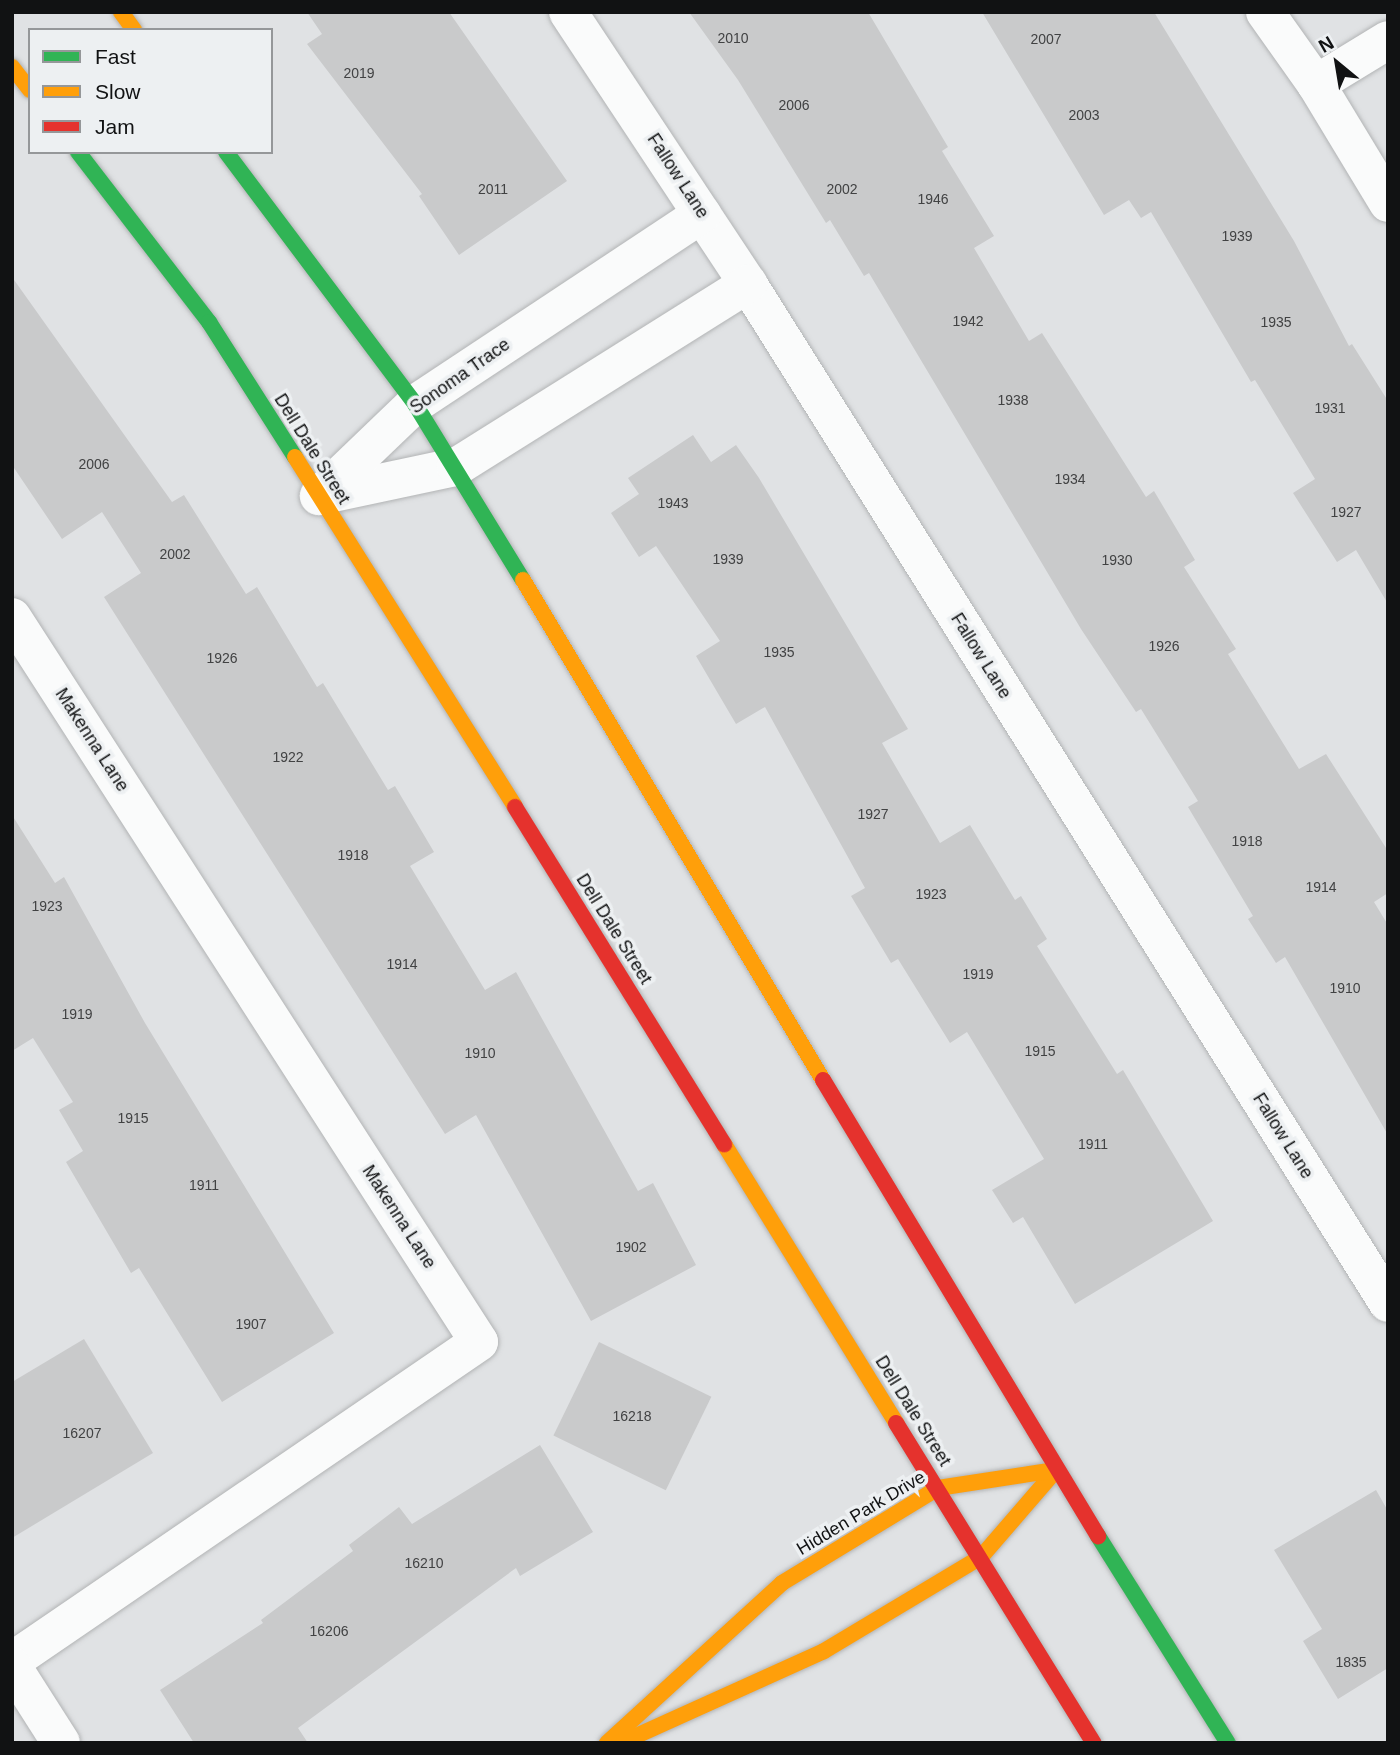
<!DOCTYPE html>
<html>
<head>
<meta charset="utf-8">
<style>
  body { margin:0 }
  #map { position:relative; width:1400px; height:1755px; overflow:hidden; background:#e0e2e4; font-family:Helvetica,sans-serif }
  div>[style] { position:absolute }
  .building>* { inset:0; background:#c9cacb; transform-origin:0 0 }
  .roads { filter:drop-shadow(0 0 2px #b2b4b5) drop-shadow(0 0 2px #b2b4b5) }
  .street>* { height:38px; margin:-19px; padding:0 19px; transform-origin:19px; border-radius:19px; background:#fafbfb }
  .fast>* { height:16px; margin:-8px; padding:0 8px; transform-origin:8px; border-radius:8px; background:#30b455 }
  .slow>* { height:16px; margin:-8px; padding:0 8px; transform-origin:8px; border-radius:8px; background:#ff9f0a }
  .jam>* { height:16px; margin:-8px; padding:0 8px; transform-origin:8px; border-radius:8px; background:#e5322d }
  span { translate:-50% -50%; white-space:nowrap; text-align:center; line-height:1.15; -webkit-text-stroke:7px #edf0f2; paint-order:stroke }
  .number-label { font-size:14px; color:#414243 }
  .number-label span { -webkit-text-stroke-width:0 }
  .street-label { font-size:18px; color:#111213 }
  .frame { position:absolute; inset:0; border:14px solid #111213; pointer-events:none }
  .legend { position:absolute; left:28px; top:28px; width:245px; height:126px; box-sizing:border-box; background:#edf0f2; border:2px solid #959799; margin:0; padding:9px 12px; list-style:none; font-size:21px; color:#111213 }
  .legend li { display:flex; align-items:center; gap:14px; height:35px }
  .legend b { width:35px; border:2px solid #959799 }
  .north { position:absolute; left:1302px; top:28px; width:70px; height:70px; -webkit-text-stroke:5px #edf0f2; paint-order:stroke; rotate:330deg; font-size:19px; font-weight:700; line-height:28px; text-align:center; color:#111213 }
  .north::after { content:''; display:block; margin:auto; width:24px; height:32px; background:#111213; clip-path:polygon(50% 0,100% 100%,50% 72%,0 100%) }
</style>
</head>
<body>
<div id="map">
  <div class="building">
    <div style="clip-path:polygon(307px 12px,449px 12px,567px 181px,459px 255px,419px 196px,422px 194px,307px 44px,322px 34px)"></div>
    <div style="clip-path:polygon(689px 12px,868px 12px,948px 147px,942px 151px,994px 236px,974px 248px,1029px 341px,1042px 333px,1146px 497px,1154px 491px,1195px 560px,1184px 567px,1236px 649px,1228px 654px,1299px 769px,1326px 754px,1388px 851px,1388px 893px,1374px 902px,1388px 925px,1388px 1135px,1285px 957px,1276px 963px,1248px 919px,1253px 916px,1188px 807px,1198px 801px,1141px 709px,1136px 712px,1081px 629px,869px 273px,864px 276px,830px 220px,826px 223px,738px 80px)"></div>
    <div style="clip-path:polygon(982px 12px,1154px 12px,1294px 241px,1349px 346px,1352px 344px,1388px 401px,1388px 604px,1356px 550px,1337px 562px,1293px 493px,1315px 479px,1255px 380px,1251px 382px,1151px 212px,1141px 218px,1129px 200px,1104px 215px)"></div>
    <div style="clip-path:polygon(12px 277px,172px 502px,184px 495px,246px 594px,257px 587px,317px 687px,323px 683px,388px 790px,395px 786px,434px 852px,410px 866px,485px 990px,516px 972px,638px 1191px,653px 1183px,696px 1265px,591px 1321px,476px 1115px,445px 1134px,104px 597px,141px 573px,102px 512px,62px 539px,12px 465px)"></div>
    <div style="clip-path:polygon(693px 435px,711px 462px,736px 445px,759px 478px,908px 729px,882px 743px,940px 843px,970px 825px,1015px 900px,1021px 896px,1047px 939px,1037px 946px,1117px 1074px,1123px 1070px,1213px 1221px,1075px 1304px,1023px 1217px,1013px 1223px,992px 1190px,1044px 1159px,967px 1032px,950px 1043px,898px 959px,891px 963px,851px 896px,865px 888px,765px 707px,736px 724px,696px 656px,720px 641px,656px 546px,639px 557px,611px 513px,639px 494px,628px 478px)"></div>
    <div style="clip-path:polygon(12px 815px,55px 883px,64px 877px,145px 1023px,334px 1333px,222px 1402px,139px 1268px,131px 1273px,66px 1162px,83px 1151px,59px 1110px,73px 1102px,33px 1038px,12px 1051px)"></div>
    <div style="clip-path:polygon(84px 1339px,153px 1453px,12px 1538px,12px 1382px)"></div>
    <div style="left:599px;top:1342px;width:125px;height:104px;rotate:26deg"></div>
    <div style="clip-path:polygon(540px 1445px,593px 1532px,520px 1576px,516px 1568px,298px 1728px,308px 1743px,194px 1743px,160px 1690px,263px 1623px,261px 1620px,353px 1551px,349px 1545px,399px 1507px,412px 1524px)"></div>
    <div style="clip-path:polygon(1376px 1490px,1388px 1511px,1388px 1668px,1338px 1699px,1303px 1641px,1322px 1629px,1274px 1550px)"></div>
  </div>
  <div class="roads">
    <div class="street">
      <div style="left:568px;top:12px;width:326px;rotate:56.5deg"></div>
      <div style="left:748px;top:284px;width:1203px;rotate:57.87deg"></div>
      <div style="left:1265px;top:12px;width:88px;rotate:54.7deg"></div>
      <div style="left:1316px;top:84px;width:139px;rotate:58.8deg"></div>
      <div style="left:1316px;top:84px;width:84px;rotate:-31.4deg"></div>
      <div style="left:319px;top:496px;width:140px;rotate:-12deg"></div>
      <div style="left:456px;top:467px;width:345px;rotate:-32.1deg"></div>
      <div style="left:319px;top:496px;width:133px;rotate:-43.8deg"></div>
      <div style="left:415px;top:404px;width:344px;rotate:-33.5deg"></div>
      <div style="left:12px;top:617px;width:862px;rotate:57.21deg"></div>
      <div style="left:479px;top:1342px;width:566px;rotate:145.66deg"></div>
      <div style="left:12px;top:1666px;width:91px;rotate:57.5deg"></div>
    </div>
    <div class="fast">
      <div style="left:78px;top:152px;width:215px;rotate:52.4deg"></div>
      <div style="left:209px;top:322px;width:160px;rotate:57.5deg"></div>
      <div style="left:226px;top:152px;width:315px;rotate:53.1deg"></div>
      <div style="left:415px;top:404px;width:206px;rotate:58.5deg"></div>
      <div style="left:1098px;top:1536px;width:244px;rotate:57.9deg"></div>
    </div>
    <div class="slow">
      <div style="left:121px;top:12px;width:22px;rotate:54deg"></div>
      <div style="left:12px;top:67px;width:29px;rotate:52deg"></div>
      <div style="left:295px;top:457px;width:413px;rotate:57.8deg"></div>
      <div style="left:523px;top:580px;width:583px;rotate:59.04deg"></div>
      <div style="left:724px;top:1144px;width:328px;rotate:58.3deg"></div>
      <div style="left:625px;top:1741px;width:218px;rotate:-24.3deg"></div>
      <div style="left:824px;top:1651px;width:183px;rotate:-30.9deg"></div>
      <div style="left:981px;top:1557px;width:115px;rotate:-49.2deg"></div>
      <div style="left:607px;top:1743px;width:237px;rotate:-42.4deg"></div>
      <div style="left:782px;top:1583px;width:183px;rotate:-31.3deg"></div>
      <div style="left:938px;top:1488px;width:119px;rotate:-8.7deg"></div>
    </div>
    <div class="jam">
      <div style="left:515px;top:807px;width:397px;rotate:58.2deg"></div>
      <div style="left:823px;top:1080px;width:533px;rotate:58.91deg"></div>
      <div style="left:896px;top:1423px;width:376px;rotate:58.3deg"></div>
    </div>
  </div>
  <div class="number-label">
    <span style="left:733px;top:38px">2010</span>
    <span style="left:1046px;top:39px">2007</span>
    <span style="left:359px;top:73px">2019</span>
    <span style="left:794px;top:105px">2006</span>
    <span style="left:1084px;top:115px">2003</span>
    <span style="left:493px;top:189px">2011</span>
    <span style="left:842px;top:189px">2002</span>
    <span style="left:933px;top:199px">1946</span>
    <span style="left:1237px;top:236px">1939</span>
    <span style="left:968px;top:321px">1942</span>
    <span style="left:1276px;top:322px">1935</span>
    <span style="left:1013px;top:400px">1938</span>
    <span style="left:1330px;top:408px">1931</span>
    <span style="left:94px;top:464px">2006</span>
    <span style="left:1070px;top:479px">1934</span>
    <span style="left:673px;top:503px">1943</span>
    <span style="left:1346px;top:512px">1927</span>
    <span style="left:175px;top:554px">2002</span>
    <span style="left:728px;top:559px">1939</span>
    <span style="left:1117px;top:560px">1930</span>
    <span style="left:1164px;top:646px">1926</span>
    <span style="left:779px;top:652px">1935</span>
    <span style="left:222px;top:658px">1926</span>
    <span style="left:288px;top:757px">1922</span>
    <span style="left:873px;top:814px">1927</span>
    <span style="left:1247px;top:841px">1918</span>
    <span style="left:353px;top:855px">1918</span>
    <span style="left:1321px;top:887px">1914</span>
    <span style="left:931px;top:894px">1923</span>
    <span style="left:47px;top:906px">1923</span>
    <span style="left:402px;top:964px">1914</span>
    <span style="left:978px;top:974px">1919</span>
    <span style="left:1345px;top:988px">1910</span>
    <span style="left:77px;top:1014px">1919</span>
    <span style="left:1040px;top:1051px">1915</span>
    <span style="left:480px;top:1053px">1910</span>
    <span style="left:133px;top:1118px">1915</span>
    <span style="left:1093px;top:1144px">1911</span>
    <span style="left:204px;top:1185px">1911</span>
    <span style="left:631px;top:1247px">1902</span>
    <span style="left:251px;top:1324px">1907</span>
    <span style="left:632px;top:1416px">16218</span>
    <span style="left:82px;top:1433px">16207</span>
    <span style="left:424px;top:1563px">16210</span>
    <span style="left:329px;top:1631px">16206</span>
    <span style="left:1351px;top:1662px">1835</span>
  </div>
  <div class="street-label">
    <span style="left:678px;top:176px;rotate:57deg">Fallow Lane</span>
    <span style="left:460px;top:376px;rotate:-35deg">Sonoma Trace</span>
    <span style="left:312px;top:449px;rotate:58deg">Dell Dale Street</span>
    <span style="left:981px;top:656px;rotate:58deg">Fallow Lane</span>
    <span style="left:92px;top:740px;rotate:57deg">Makenna Lane</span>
    <span style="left:614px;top:929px;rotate:58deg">Dell Dale Street</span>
    <span style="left:1283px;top:1136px;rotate:58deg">Fallow Lane</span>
    <span style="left:399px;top:1217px;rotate:57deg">Makenna Lane</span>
    <span style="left:913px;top:1411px;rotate:58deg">Dell Dale Street</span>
    <span style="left:861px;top:1513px;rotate:-31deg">Hidden Park Drive</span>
  </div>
  <div class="frame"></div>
  <ul class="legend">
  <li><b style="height:9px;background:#30b455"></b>Fast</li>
  <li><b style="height:9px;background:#ff9f0a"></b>Slow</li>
  <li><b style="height:9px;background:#e5322d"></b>Jam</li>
  </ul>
  <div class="north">N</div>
</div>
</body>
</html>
